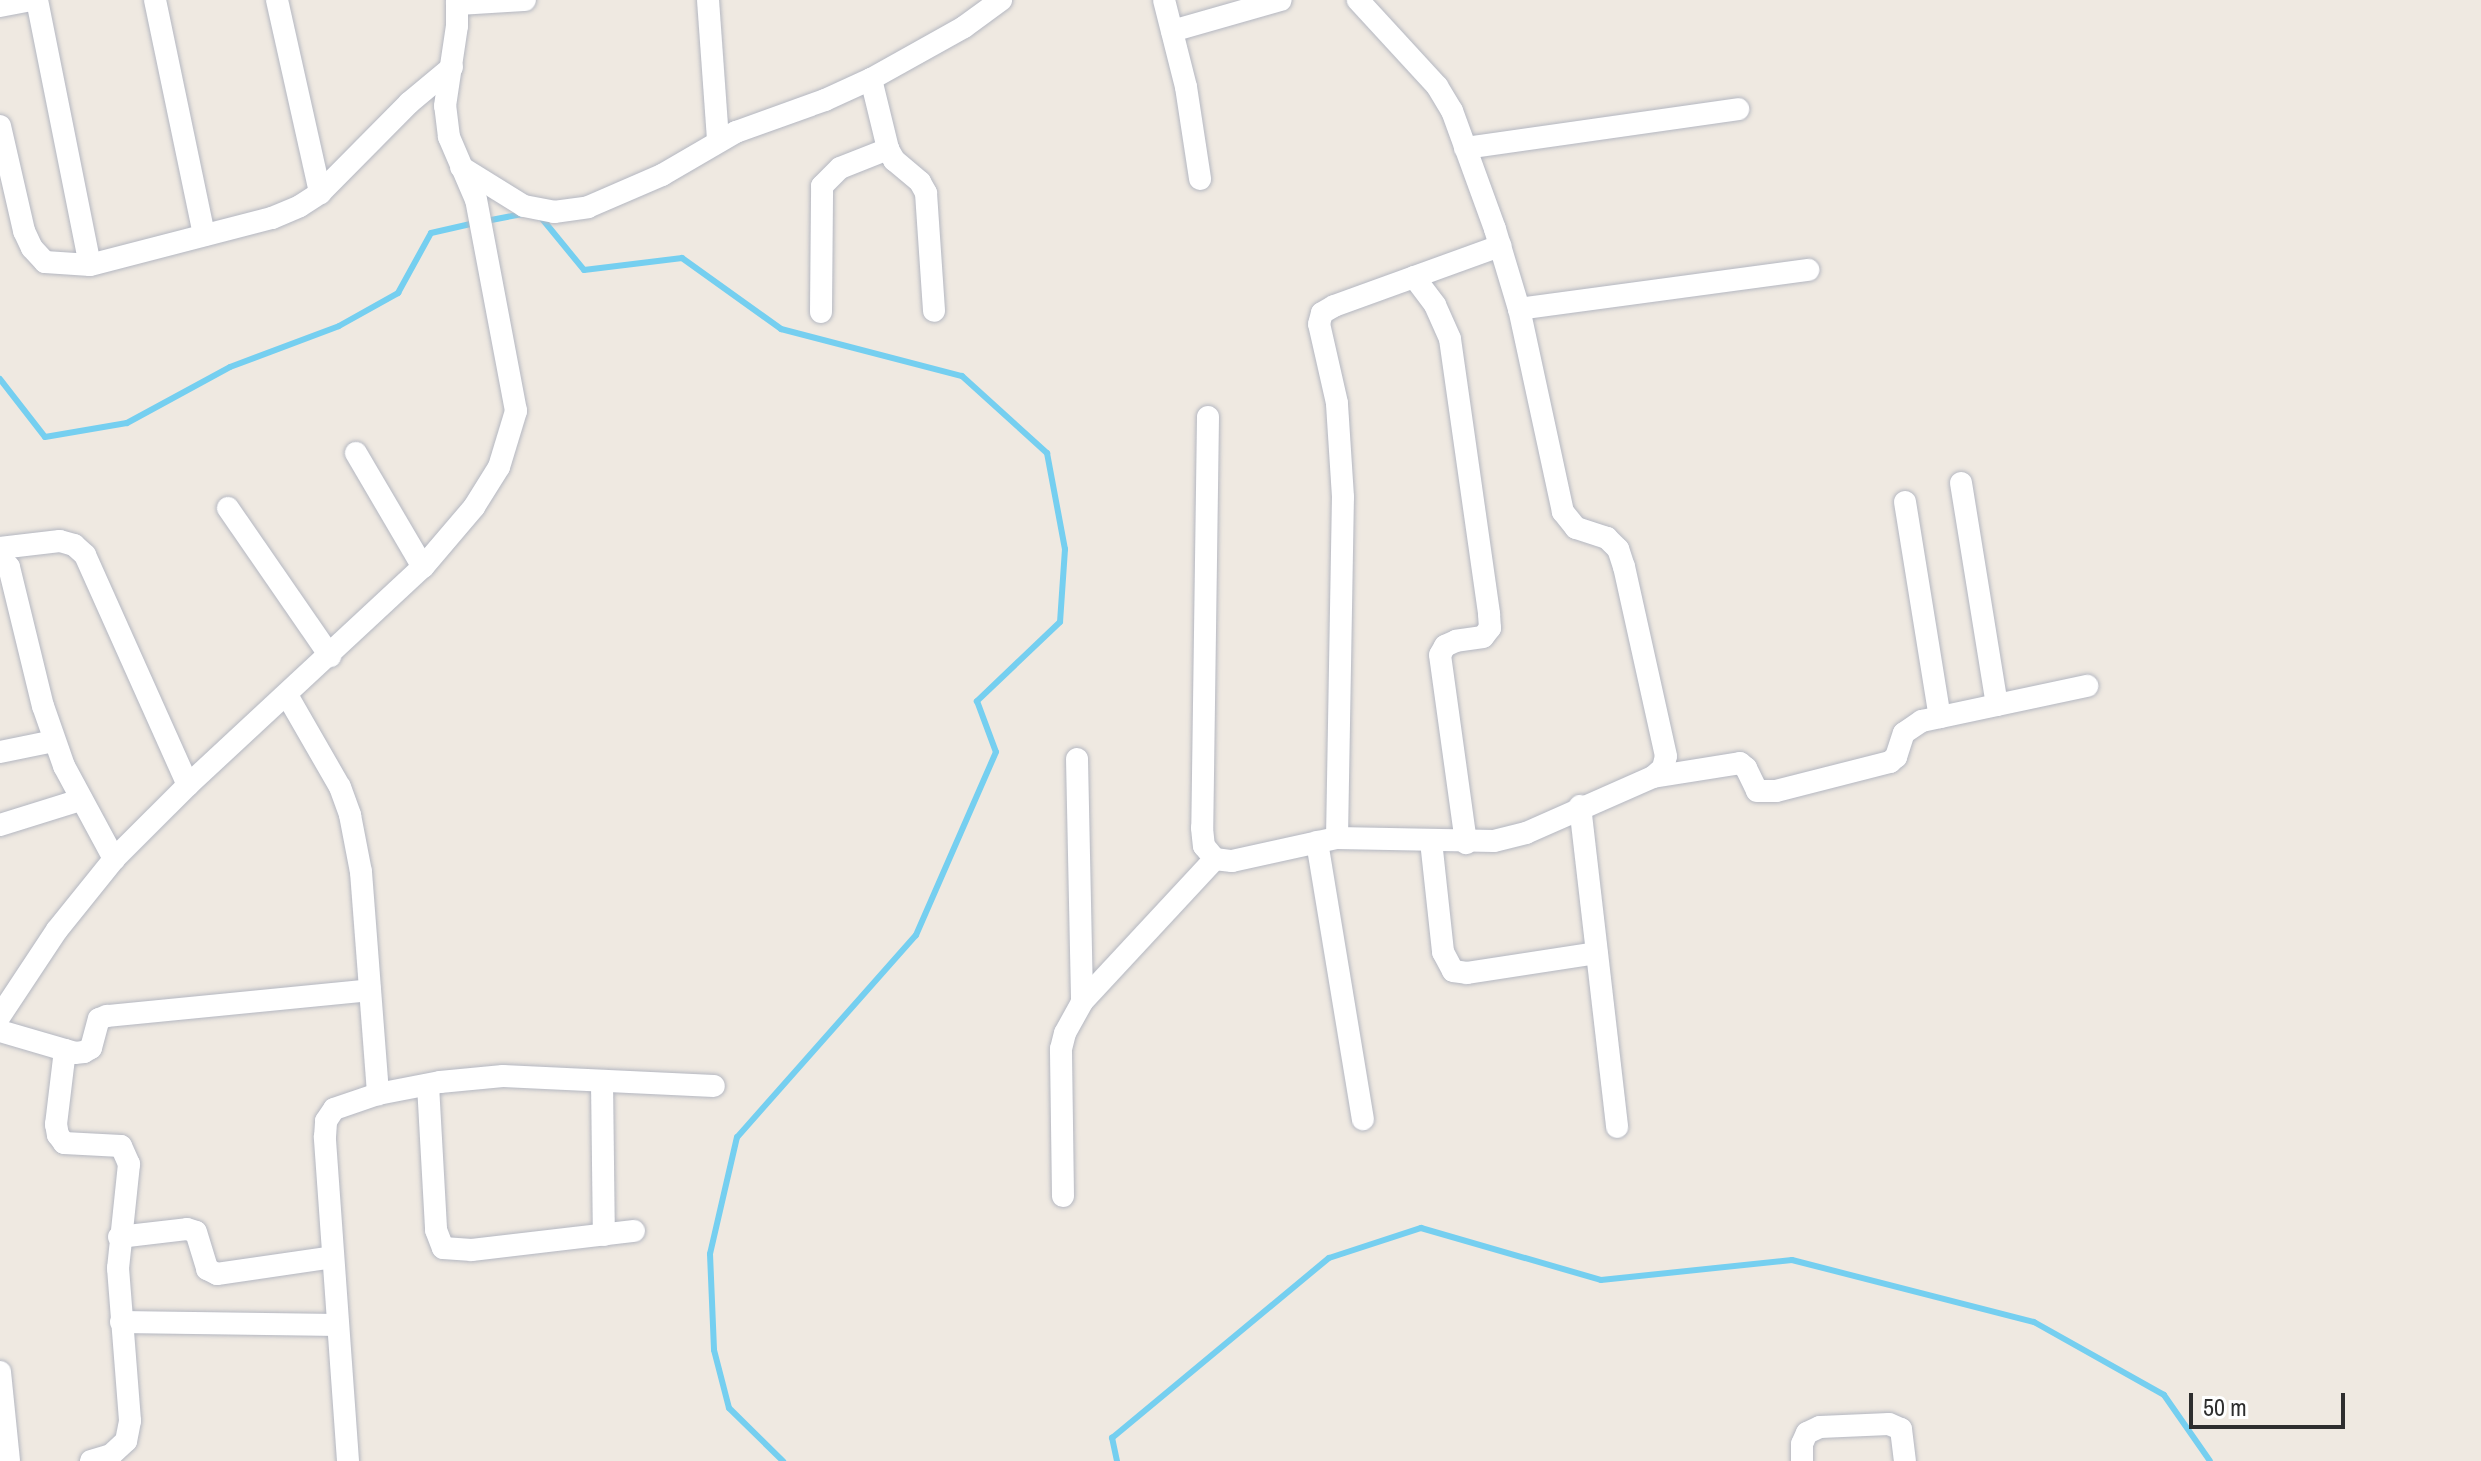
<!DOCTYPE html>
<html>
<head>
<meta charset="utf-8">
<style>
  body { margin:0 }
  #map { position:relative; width:2481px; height:1461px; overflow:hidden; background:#efe9e1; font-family:"Archivo Narrow",sans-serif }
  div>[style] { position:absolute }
  .stream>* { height:6px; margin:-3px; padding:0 3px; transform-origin:3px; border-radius:3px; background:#75cff0 }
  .roads { filter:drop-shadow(0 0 2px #b4b7c1) drop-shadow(0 0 2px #b4b7c1) }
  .minor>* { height:22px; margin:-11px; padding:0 11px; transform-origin:11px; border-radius:11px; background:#fff }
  span { translate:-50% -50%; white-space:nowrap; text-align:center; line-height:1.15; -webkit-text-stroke:6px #fff; paint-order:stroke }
  .scale { position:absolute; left:2189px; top:1393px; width:156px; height:36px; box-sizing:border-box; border:4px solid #2e2e2e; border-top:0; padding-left:10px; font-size:24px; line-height:28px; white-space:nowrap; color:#2e2e2e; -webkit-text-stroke:6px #fff; paint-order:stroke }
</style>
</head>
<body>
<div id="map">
  <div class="stream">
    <div style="left:539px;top:215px;width:71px;rotate:50.7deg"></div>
    <div style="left:584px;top:270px;width:99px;rotate:-7deg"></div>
    <div style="left:682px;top:258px;width:122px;rotate:35.6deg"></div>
    <div style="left:781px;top:329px;width:187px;rotate:14.6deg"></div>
    <div style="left:962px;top:376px;width:115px;rotate:42.2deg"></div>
    <div style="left:1047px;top:453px;width:98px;rotate:79.4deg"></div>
    <div style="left:1065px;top:549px;width:73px;rotate:93.9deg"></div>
    <div style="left:1060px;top:622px;width:115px;rotate:136.4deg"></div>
    <div style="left:977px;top:701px;width:54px;rotate:69.6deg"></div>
    <div style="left:996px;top:752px;width:200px;rotate:113.6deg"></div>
    <div style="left:916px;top:935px;width:270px;rotate:131.5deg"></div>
    <div style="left:737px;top:1137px;width:120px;rotate:103deg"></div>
    <div style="left:710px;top:1254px;width:96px;rotate:87.6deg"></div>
    <div style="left:714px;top:1350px;width:60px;rotate:75.5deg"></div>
    <div style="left:729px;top:1408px;width:76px;rotate:44.5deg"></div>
    <div style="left:486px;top:221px;width:37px;rotate:-11deg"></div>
    <div style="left:0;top:379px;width:73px;rotate:52.2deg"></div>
    <div style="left:45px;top:437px;width:83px;rotate:-9.7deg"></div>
    <div style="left:127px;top:423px;width:117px;rotate:-28.5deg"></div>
    <div style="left:230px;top:367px;width:116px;rotate:-20.6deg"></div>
    <div style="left:339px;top:326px;width:68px;rotate:-29.2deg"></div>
    <div style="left:398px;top:293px;width:68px;rotate:-61.2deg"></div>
    <div style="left:431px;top:233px;width:45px;rotate:-12.8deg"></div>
    <div style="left:1117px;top:1461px;width:24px;rotate:-102deg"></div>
    <div style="left:1112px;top:1438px;width:282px;rotate:-39.7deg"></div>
    <div style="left:1329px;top:1258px;width:97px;rotate:-18.1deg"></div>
    <div style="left:1421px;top:1228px;width:187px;rotate:16.1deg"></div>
    <div style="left:1601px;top:1280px;width:192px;rotate:-6deg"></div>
    <div style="left:1792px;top:1260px;width:250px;rotate:14.4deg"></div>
    <div style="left:2034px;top:1322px;width:149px;rotate:29.3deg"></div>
    <div style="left:2164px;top:1395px;width:80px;rotate:55.1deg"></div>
  </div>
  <div class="roads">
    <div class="minor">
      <div style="left:37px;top:0;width:270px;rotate:78.7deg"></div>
      <div style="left:155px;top:0;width:240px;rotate:78.2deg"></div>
      <div style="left:277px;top:0;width:198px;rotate:77.4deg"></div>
      <div style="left:708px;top:0;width:141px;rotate:85.9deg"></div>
      <div style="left:1164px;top:0;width:90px;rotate:75.8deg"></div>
      <div style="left:1186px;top:87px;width:93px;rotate:81.3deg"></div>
      <div style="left:457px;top:4px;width:68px;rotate:-3.4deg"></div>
      <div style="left:0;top:6px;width:32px;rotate:-11deg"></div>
      <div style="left:1172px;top:31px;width:113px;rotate:-15.9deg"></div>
      <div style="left:871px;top:79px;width:72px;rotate:76.3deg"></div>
      <div style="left:888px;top:149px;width:13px;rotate:61deg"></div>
      <div style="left:894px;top:160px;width:34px;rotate:40deg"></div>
      <div style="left:920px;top:182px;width:13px;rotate:61deg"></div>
      <div style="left:926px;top:193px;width:118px;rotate:86.1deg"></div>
      <div style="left:0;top:126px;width:108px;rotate:77.1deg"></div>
      <div style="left:24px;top:231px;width:19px;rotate:65deg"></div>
      <div style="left:32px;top:248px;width:19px;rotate:47deg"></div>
      <div style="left:45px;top:262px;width:45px;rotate:3.8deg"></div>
      <div style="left:90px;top:265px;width:188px;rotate:-14.5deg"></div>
      <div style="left:272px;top:218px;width:30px;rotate:-23deg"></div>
      <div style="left:300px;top:206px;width:24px;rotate:-33deg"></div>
      <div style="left:320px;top:193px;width:127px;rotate:-45.3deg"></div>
      <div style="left:409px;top:103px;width:56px;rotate:-39.9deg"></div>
      <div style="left:1465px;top:148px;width:276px;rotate:-8.1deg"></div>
      <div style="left:461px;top:167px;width:74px;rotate:31.8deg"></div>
      <div style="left:524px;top:206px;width:31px;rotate:11deg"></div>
      <div style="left:554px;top:212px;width:34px;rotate:-8deg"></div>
      <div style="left:588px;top:207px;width:81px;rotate:-23.4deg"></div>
      <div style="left:662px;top:175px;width:86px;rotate:-30.2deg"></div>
      <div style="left:736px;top:132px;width:95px;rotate:-19.8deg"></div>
      <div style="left:825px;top:100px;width:51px;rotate:-24.5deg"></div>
      <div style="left:871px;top:79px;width:107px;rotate:-29.2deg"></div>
      <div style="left:964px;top:27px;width:46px;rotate:-36.1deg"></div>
      <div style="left:1414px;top:277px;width:35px;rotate:53deg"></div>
      <div style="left:1435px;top:305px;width:37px;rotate:66deg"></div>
      <div style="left:1450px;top:339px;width:278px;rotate:81.9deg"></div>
      <div style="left:1489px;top:614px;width:14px;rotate:86deg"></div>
      <div style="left:1490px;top:628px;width:11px;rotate:128deg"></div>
      <div style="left:1483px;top:637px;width:27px;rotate:172deg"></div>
      <div style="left:1456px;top:641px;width:12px;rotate:156deg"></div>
      <div style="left:1445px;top:646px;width:10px;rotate:119deg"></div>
      <div style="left:1440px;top:655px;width:190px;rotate:82.1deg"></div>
      <div style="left:1519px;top:309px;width:292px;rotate:-7.7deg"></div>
      <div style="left:821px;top:312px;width:126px;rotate:-89.5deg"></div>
      <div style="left:822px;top:186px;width:25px;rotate:-45deg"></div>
      <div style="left:840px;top:168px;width:52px;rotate:-21.6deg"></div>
      <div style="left:1208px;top:417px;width:411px;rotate:90.8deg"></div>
      <div style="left:1202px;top:828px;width:18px;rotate:84deg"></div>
      <div style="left:1204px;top:846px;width:17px;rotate:50deg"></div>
      <div style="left:1215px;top:859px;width:17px;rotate:7deg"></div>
      <div style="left:1232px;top:861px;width:107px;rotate:-12.4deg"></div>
      <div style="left:1337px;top:838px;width:157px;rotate:1.1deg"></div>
      <div style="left:1494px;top:841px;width:33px;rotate:-14deg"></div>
      <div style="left:1526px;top:833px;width:139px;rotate:-23.8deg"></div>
      <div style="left:1653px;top:777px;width:13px;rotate:-42deg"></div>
      <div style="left:1663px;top:768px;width:12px;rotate:-76deg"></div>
      <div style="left:1666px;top:756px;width:194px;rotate:-102.5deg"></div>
      <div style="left:1624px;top:567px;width:19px;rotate:-108deg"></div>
      <div style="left:1618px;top:549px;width:16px;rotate:-135deg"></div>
      <div style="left:1607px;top:538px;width:33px;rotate:-162deg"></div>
      <div style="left:1576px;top:528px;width:21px;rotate:-129deg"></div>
      <div style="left:1563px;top:512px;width:208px;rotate:-102.2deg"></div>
      <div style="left:1519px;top:309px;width:84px;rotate:-106.7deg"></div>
      <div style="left:1495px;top:229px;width:126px;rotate:-110deg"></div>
      <div style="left:1452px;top:111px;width:29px;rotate:-121deg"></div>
      <div style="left:1437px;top:86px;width:117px;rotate:-132.6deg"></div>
      <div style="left:356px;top:453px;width:132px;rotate:59.6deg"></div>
      <div style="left:1961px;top:483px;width:225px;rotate:80.8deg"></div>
      <div style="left:1905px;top:502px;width:218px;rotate:80.8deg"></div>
      <div style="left:228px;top:508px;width:180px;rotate:55.4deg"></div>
      <div style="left:0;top:548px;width:60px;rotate:-6.7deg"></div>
      <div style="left:60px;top:541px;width:15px;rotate:16deg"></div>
      <div style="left:74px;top:545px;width:15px;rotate:42deg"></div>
      <div style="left:85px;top:555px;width:252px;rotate:65.9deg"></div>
      <div style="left:0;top:556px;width:14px;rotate:51deg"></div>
      <div style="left:9px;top:567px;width:143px;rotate:76.3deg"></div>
      <div style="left:43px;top:706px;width:64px;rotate:70.7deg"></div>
      <div style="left:64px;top:766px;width:106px;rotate:61.7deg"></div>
      <div style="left:287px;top:695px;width:106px;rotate:60.1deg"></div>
      <div style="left:340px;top:787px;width:30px;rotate:70deg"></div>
      <div style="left:350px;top:815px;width:58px;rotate:79.1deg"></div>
      <div style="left:361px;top:872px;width:223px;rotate:85.6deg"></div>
      <div style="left:0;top:752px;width:55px;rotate:-11.5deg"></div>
      <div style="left:1077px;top:759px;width:243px;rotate:88.8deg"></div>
      <div style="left:1653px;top:777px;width:88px;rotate:-9.1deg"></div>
      <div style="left:1740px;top:763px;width:8px;rotate:40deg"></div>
      <div style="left:1746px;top:768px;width:25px;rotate:64deg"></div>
      <div style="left:1757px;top:791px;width:19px"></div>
      <div style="left:1776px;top:791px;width:118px;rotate:-14.3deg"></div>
      <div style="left:1890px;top:762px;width:8px;rotate:-40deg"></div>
      <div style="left:1896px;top:757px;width:25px;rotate:-72deg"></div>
      <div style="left:1904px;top:733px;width:22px;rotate:-34deg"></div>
      <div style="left:1922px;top:721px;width:169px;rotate:-12deg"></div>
      <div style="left:1580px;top:806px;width:323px;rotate:83.4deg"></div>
      <div style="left:0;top:825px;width:84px;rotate:-17.4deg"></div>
      <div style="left:1337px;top:838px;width:341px;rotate:-89deg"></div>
      <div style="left:1343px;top:497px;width:94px;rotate:-93.7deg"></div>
      <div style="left:1337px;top:403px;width:81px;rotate:-102.8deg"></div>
      <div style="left:1319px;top:324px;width:11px;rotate:-75deg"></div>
      <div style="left:1322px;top:313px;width:14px;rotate:-30deg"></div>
      <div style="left:1334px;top:306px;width:177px;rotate:-19.9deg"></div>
      <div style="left:1431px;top:841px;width:112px;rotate:83.8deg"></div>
      <div style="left:1443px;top:952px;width:21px;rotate:62deg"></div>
      <div style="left:1453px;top:971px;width:14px;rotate:8deg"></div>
      <div style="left:1467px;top:973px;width:131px;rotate:-8.8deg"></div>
      <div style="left:1317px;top:842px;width:281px;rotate:80.6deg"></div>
      <div style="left:0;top:1016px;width:103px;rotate:-56.5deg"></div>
      <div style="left:57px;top:930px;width:91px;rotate:-51.2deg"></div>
      <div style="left:114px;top:859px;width:105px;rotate:-45deg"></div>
      <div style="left:188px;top:785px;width:321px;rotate:-42.9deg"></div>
      <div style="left:423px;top:567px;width:79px;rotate:-49.6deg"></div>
      <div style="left:474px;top:507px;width:47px;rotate:-58deg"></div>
      <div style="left:499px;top:467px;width:59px;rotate:-73.1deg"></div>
      <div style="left:516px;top:411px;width:215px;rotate:-100.7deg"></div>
      <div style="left:476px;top:200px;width:69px;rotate:-113.2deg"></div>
      <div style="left:449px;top:137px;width:31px;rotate:-97deg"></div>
      <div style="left:445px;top:106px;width:81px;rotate:-81.5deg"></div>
      <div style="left:457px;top:26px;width:26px;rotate:-90deg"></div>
      <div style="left:0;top:1031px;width:78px;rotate:16.3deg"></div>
      <div style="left:75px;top:1053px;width:9px;rotate:-6deg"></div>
      <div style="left:84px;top:1052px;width:8px;rotate:-30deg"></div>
      <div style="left:91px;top:1048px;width:30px;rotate:-75deg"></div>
      <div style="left:99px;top:1019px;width:9px;rotate:-21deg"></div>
      <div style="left:107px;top:1016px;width:264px;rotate:-5.6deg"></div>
      <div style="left:65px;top:1050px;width:75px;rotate:96.9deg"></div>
      <div style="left:56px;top:1124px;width:11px;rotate:80deg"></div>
      <div style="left:58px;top:1135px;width:10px;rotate:53deg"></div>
      <div style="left:64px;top:1143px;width:57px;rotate:3deg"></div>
      <div style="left:121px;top:1146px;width:20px;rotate:66deg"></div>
      <div style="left:129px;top:1164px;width:105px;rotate:96deg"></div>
      <div style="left:118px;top:1268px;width:153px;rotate:85.5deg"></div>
      <div style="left:130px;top:1421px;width:20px;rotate:101deg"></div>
      <div style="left:126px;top:1441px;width:21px;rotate:137deg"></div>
      <div style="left:111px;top:1455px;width:21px;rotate:163deg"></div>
      <div style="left:602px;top:1081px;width:154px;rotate:89.3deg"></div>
      <div style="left:428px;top:1085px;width:145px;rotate:86.8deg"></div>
      <div style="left:436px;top:1230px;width:19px;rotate:69deg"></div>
      <div style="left:443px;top:1248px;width:29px;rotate:4deg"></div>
      <div style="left:472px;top:1250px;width:163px;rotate:-6.7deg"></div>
      <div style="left:1063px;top:1196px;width:147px;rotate:-90.8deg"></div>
      <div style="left:1061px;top:1049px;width:16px;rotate:-76deg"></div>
      <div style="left:1065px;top:1033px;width:35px;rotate:-61deg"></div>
      <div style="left:1082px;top:1002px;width:195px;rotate:-47.1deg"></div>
      <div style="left:119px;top:1237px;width:68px;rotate:-6.7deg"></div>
      <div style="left:187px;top:1229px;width:9px;rotate:18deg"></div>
      <div style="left:196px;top:1232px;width:39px;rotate:73deg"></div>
      <div style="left:207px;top:1269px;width:11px;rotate:27deg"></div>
      <div style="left:217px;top:1274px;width:117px;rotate:-8.3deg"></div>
      <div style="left:121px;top:1322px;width:217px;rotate:0.8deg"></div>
      <div style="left:0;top:1372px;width:89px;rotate:84.2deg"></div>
      <div style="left:348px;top:1461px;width:325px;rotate:-94.1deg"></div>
      <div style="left:325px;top:1137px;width:16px;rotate:-86deg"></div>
      <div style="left:326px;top:1121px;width:14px;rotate:-56deg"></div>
      <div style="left:334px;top:1109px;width:46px;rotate:-18.8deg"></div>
      <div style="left:378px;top:1094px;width:63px;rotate:-11deg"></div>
      <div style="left:440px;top:1082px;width:63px;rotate:-5.4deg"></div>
      <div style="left:503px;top:1076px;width:211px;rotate:2.7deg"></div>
      <div style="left:1802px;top:1461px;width:17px;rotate:-90deg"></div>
      <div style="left:1802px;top:1444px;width:12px;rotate:-66deg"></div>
      <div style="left:1807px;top:1433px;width:14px;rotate:-25deg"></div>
      <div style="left:1820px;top:1427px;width:69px;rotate:-2.5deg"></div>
      <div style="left:1889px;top:1424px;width:13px;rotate:23deg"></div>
      <div style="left:1901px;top:1429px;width:32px;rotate:83deg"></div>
    </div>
  </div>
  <div class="scale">50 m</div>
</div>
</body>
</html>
